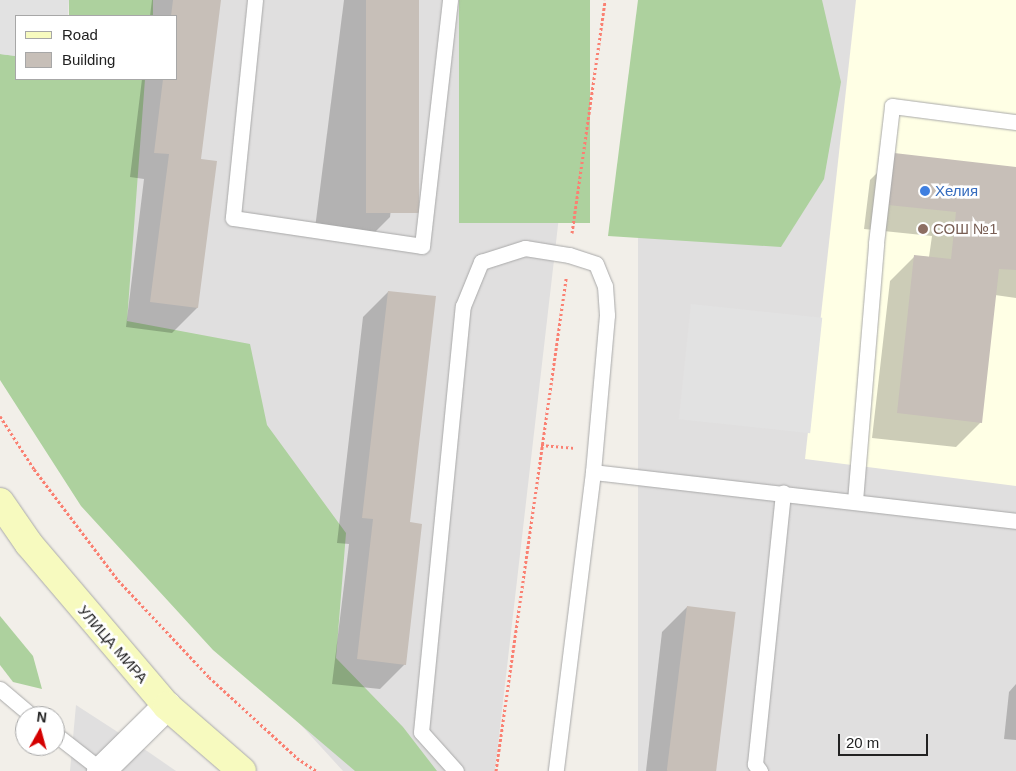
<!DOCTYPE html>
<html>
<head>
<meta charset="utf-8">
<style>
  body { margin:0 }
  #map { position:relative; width:1016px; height:771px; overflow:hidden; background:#f2efe9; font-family:Helvetica,sans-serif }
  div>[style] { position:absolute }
  .residential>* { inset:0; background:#e0dfdf; transform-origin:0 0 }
  .education>* { inset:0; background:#ffffe5 }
  .forest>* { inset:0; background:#add19e; transform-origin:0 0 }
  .parking>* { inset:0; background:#e2e2e2; transform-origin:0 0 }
  .shadow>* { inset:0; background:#0003 }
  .building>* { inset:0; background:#c7bfb8; transform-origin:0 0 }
  .path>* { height:3px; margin-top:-1.5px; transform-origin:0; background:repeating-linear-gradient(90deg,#fa8072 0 2.5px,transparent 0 5px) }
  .roads { filter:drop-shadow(0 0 1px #a9a9a9) drop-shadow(0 0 1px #a9a9a9) }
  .service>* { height:15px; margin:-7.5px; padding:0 7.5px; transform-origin:7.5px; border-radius:7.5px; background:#fff }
  .minor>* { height:28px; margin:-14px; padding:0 14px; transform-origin:14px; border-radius:14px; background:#fff }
  .secondary>* { height:28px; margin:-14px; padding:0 14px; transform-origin:14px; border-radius:14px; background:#f7fabf }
  .dots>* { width:14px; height:14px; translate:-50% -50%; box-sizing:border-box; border:2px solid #fff; border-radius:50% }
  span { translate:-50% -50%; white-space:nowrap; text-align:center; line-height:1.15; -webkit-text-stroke:5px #fff; paint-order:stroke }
  .shop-label { font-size:15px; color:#366cbe }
  .left { translate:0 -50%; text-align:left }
  .education-label { font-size:15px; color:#785e54 }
  .street-label { font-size:15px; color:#222 }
  .legend { position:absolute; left:15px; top:15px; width:162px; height:65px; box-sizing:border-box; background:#fff; border:1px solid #a7a7a7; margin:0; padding:6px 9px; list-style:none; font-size:15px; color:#222 }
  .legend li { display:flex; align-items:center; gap:10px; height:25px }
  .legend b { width:25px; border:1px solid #a7a7a7 }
  .north { position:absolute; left:15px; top:706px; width:50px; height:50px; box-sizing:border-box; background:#fff; border:1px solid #a7a7a7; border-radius:50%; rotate:7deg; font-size:14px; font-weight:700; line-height:20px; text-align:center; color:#222 }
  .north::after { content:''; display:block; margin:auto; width:18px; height:22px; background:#d40000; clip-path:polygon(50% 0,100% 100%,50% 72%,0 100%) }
  .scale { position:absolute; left:838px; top:734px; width:90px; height:22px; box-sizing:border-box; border:2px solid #222; border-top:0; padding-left:6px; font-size:15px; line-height:18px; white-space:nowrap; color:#222; -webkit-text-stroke:4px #fff; paint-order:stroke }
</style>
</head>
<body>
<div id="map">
  <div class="residential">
    <div style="clip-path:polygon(92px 0,584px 0,495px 771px,343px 771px,119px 526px,0 364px,0 49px,16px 51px,16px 79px,176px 79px,176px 16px,89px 16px)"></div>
    <div style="left:638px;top:0;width:378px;height:773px"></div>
    <div style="clip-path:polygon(76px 705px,150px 753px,176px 771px,70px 771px)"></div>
  </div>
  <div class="education">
    <div style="clip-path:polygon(856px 0,1016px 0,1016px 486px,805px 459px)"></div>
  </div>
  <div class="forest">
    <div style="left:69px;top:0;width:84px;height:16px"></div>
    <div style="left:459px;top:0;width:131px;height:223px"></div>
    <div style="clip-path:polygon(638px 0,822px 0,841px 82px,824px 179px,781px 247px,608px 236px)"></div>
    <div style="clip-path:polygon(0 54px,16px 56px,16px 79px,145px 79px,127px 321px,250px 344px,267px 425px,346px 533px,336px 658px,403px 727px,437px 771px,355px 771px,213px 650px,81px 506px,0 380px)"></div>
    <div style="clip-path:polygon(0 616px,33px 656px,42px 689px,13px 682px,0 665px)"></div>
  </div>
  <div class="parking">
    <div style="clip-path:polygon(0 0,69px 0,68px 16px,16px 16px,16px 56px,0 54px)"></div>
    <div style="left:691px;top:304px;width:132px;height:116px;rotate:6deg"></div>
  </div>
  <div class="shadow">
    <div style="clip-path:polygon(152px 0,219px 0,199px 160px,197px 308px,172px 333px,126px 327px,144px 179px,130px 177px,142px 79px,176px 79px,176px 16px,150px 16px)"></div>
    <div style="clip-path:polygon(344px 0,418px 0,390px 217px,365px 242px,314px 236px)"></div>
    <div style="clip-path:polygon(895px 155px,1016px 168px,1016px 298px,995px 295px,981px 422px,956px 447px,872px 438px,890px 281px,915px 256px,929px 257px,932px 236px,864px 229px,870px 180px)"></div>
    <div style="clip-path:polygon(388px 292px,409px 523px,405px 664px,380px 689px,332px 684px,349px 544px,337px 543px,363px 317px)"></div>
    <div style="clip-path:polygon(687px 607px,716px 771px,646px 771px,662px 632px)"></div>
    <div style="clip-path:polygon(1016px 684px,1016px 740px,1004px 739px,1009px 692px)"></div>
  </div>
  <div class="building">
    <div style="clip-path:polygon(173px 0,221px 0,201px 159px,217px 161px,198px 308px,150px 302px,169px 154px,154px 153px,163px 79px,176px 79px,176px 16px,171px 16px)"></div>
    <div style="left:366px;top:0;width:53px;height:213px"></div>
    <div style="clip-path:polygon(894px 153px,1016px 167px,1016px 270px,999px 269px,982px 423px,897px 413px,914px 255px,951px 259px,956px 212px,888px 205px)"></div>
    <div style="clip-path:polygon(388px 291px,436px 296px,410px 522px,422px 524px,406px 665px,357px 659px,373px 519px,362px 518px)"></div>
    <div style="left:687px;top:606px;width:49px;height:166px;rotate:7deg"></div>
  </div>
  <div class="path">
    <div style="left:572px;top:233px;width:235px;rotate:-81.9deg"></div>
    <div style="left:0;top:416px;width:63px;rotate:57.3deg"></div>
    <div style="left:34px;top:469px;width:139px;rotate:52.9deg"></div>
    <div style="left:118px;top:580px;width:133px;rotate:46.8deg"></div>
    <div style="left:209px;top:677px;width:120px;rotate:42.6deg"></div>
    <div style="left:297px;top:758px;width:23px;rotate:34deg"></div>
    <div style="left:541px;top:445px;width:33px;rotate:5deg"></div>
    <div style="left:496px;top:771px;width:499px;rotate:-81.9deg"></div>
  </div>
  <div class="roads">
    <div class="service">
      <div style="left:255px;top:0;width:219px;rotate:95.8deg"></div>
      <div style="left:233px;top:218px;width:191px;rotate:8.4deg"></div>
      <div style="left:422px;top:246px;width:248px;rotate:-83.5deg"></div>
      <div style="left:593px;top:472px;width:426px;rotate:6.6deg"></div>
      <div style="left:855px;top:501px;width:259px;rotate:-85.3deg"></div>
      <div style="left:876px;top:243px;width:138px;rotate:-83.3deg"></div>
      <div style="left:892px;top:106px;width:125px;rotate:7.4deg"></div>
      <div style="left:0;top:689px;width:42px;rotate:40.2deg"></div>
      <div style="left:55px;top:734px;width:58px;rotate:38deg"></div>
      <div style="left:456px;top:771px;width:52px;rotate:-131.9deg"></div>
      <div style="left:421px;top:732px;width:428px;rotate:-84.4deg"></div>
      <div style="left:463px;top:306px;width:48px;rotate:-67.8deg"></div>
      <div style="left:481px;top:262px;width:46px;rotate:-17.7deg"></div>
      <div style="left:525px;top:248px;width:45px;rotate:9deg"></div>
      <div style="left:569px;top:255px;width:28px;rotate:18deg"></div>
      <div style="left:596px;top:264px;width:24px;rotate:68deg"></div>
      <div style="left:605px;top:286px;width:29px;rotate:86deg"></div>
      <div style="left:607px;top:315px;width:158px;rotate:95.1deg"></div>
      <div style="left:593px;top:472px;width:301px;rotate:97.1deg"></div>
      <div style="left:760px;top:771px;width:9px;rotate:-126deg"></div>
      <div style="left:755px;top:764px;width:273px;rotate:-84.1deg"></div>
    </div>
    <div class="minor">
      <div style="left:101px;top:771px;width:93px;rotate:-44.6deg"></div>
    </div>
    <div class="secondary">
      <div style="left:0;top:502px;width:51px;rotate:55.4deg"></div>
      <div style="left:29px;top:544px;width:213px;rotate:49.6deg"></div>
      <div style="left:167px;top:706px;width:99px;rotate:40.9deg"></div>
    </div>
  </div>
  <div class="dots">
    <div style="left:925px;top:191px;background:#3f7fe0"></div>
    <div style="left:923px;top:229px;background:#8d6e63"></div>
  </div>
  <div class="shop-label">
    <span class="left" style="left:935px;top:191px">Хелия</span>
  </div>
  <div class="education-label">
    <span class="left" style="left:933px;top:229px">СОШ №1</span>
  </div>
  <div class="street-label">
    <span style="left:113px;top:644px;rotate:49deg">УЛИЦА МИРА</span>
  </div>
  <ul class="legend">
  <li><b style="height:6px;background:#f7fabf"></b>Road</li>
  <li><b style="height:14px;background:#c7bfb8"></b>Building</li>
  </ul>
  <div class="north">N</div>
  <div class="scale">20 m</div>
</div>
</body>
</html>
